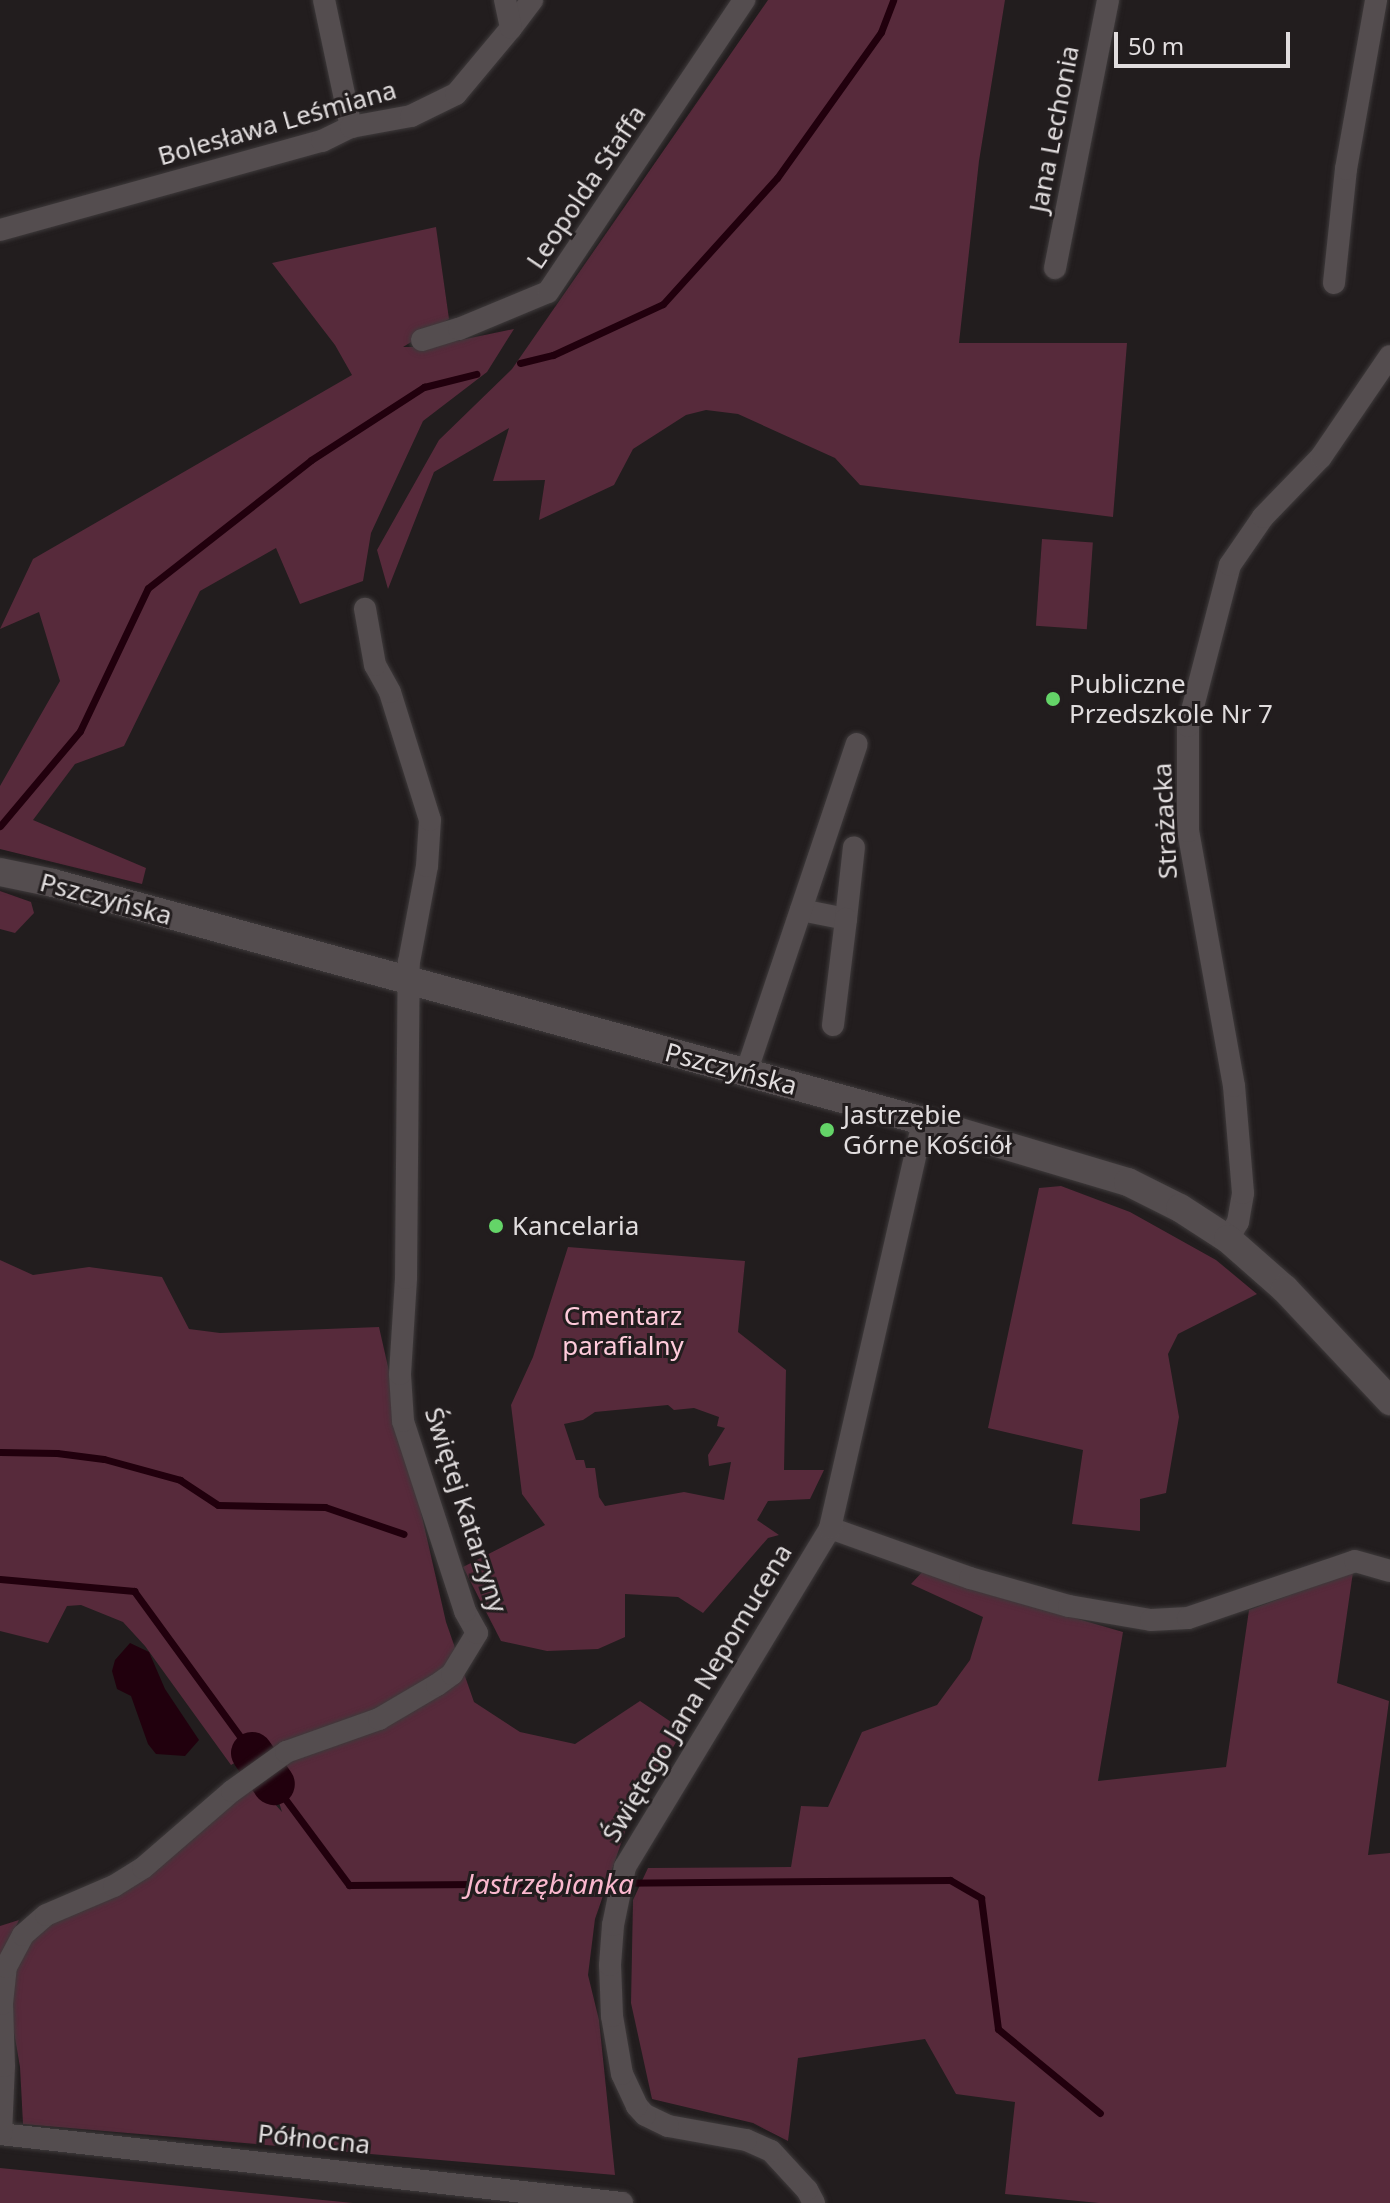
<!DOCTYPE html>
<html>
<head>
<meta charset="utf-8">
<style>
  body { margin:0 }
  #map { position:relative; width:1390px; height:2203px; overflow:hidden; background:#221d1e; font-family:"Noto Sans",sans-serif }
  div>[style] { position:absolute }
  .green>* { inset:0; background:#572a3b; transform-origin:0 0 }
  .water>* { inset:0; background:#21000d }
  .stream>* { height:7px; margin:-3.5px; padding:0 3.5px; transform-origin:3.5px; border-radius:3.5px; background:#21000d }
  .river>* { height:42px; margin:-21px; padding:0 21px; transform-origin:21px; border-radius:21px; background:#21000d }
  .roads { filter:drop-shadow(0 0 2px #3e3a3b) drop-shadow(0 0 2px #3e3a3b) }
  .minor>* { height:22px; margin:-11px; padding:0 11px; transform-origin:11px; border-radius:11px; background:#544d4f }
  .tertiary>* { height:28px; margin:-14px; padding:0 14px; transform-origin:14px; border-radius:14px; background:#544d4f }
  .dots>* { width:22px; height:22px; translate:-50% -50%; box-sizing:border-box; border:4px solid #221d1e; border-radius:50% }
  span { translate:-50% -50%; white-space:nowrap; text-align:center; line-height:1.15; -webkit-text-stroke:6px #221d1e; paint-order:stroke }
  .street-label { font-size:26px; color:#e1ddde }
  .poi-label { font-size:26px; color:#e1ddde }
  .left { translate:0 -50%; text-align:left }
  .park-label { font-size:26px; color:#fecbdb }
  .water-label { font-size:28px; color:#fab8ce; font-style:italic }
  .scale { position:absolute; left:1114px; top:32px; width:176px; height:36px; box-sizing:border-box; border:4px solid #e1ddde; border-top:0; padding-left:10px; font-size:24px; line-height:28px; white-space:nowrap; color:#e1ddde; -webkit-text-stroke:6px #221d1e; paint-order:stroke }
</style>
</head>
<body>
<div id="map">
  <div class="green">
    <div style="clip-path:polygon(768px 0,1005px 0,979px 161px,959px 343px,1127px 343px,1113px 517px,860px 485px,835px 458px,738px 414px,706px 410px,686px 415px,633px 449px,614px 485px,539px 520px,545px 480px,493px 481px,509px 428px,434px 472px,388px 589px,377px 550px,439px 440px,512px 369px)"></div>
    <div style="clip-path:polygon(436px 227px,449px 319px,403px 347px,427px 347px,514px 329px,487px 372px,423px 421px,371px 533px,363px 581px,300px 604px,276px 548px,200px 591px,124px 746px,75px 764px,33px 820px,146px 868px,142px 884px,0 849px,0 786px,60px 681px,39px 612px,0 629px,33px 559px,352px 375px,335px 345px,272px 263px)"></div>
    <div style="left:1042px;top:539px;width:51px;height:87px;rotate:4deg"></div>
    <div style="clip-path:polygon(0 891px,31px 902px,34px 913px,15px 933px,0 929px)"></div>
    <div style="clip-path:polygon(1061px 1186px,1130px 1212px,1216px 1260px,1257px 1294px,1178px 1334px,1168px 1354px,1179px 1417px,1166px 1493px,1140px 1499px,1140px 1531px,1072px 1524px,1083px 1450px,988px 1428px,1039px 1188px)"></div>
    <div style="clip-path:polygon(evenodd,568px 1247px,745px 1261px,738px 1332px,786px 1370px,784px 1470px,824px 1470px,810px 1499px,768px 1501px,757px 1520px,779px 1535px,768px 1538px,703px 1613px,678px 1597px,625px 1594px,625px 1637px,598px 1649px,547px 1651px,501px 1641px,463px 1567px,545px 1525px,522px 1494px,511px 1405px,533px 1357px,568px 1247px,668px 1405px,674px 1410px,694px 1408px,719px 1417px,717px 1426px,725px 1428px,708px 1455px,709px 1466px,731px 1462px,724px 1500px,684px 1492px,605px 1506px,599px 1497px,595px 1468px,586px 1468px,584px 1460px,576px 1460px,564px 1424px,583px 1420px,595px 1412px,668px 1405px)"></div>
    <div style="clip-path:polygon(0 1260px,33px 1275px,89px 1267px,162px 1277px,189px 1329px,220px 1333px,379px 1327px,446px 1622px,474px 1702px,520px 1732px,575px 1744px,640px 1701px,683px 1730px,626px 1829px,595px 1919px,588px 1975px,599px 2020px,615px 2175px,23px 2124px,20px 2067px,11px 2015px,12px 1965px,37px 1932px,258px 1785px,282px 1812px,262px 1747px,231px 1765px,145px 1646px,123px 1622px,81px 1605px,67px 1606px,48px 1643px,0 1631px)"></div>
    <div style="clip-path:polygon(925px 1569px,981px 1591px,1123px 1632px,1098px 1781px,1226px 1767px,1249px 1610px,1353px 1572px,1337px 1683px,1389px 1701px,1368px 1855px,1390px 1853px,1390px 2203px,1099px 2203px,1005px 2194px,1015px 2102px,956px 2094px,925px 2039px,798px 2058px,788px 2141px,753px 2123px,652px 2099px,631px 2003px,633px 1900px,648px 1868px,791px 1867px,801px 1806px,828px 1807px,862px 1732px,937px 1705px,970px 1660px,983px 1617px,911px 1584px)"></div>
    <div style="clip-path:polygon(19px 1920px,0 1960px,0 1926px)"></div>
    <div style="clip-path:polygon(0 2168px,353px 2203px,0 2203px)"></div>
  </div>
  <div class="water">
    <div style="clip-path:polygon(130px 1643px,149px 1652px,165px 1689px,199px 1740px,185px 1756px,156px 1754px,148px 1744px,131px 1696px,117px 1689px,112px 1671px,115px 1660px)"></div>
  </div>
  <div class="stream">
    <div style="left:520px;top:363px;width:34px;rotate:-14deg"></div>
    <div style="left:553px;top:355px;width:121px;rotate:-24.9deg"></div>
    <div style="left:663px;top:304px;width:170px;rotate:-47.9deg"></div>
    <div style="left:777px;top:178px;width:179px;rotate:-54.5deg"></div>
    <div style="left:881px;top:32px;width:34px;rotate:-69deg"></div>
    <div style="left:0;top:826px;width:124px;rotate:-49.9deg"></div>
    <div style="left:80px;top:731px;width:158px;rotate:-64.6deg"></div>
    <div style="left:148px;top:588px;width:207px;rotate:-38.1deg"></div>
    <div style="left:311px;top:460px;width:135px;rotate:-32.9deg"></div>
    <div style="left:424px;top:387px;width:54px;rotate:-14deg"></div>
    <div style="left:0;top:1452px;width:57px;rotate:1deg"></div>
    <div style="left:57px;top:1453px;width:47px;rotate:7.3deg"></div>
    <div style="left:104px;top:1459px;width:79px;rotate:15.4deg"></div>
    <div style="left:180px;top:1480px;width:45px;rotate:33.3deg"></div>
    <div style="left:218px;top:1505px;width:107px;rotate:1.1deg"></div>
    <div style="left:325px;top:1507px;width:83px;rotate:18.9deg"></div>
    <div style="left:0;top:1579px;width:135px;rotate:5.1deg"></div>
    <div style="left:134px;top:1591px;width:200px;rotate:53.9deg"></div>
    <div style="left:274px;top:1784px;width:126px;rotate:53.4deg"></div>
    <div style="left:349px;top:1885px;width:601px;rotate:-0.48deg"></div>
    <div style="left:950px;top:1880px;width:36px;rotate:30deg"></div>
    <div style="left:981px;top:1898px;width:132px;rotate:82.6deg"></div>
    <div style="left:998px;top:2029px;width:132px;rotate:39.5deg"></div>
  </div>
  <div class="river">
    <div style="left:252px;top:1753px;width:38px;rotate:55deg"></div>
  </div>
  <div class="roads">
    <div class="minor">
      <div style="left:324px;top:0;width:130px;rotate:78deg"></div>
      <div style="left:511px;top:28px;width:35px;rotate:-53deg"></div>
      <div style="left:0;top:230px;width:334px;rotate:-15.5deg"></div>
      <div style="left:322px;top:141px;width:32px;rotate:-26deg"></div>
      <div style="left:351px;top:127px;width:61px;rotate:-10.4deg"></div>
      <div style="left:411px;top:116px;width:50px;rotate:-26.1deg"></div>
      <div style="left:456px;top:94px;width:86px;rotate:-50.2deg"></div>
      <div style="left:511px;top:28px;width:29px;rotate:-102deg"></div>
      <div style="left:1055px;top:268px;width:273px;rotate:-78.8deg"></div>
      <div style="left:1334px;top:283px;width:115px;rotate:-84deg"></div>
      <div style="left:1346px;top:169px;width:172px;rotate:-79.9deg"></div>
      <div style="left:422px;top:340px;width:39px;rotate:-17deg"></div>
      <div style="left:459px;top:329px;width:96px;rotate:-22.6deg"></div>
      <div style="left:548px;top:292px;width:352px;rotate:-56.1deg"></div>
      <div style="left:801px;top:910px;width:46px;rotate:11.3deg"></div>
      <div style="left:846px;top:919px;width:72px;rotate:-83.7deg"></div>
      <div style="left:833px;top:1025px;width:107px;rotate:-83deg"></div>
      <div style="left:746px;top:1073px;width:347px;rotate:-71.4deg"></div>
      <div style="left:1228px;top:1239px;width:20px;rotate:-60deg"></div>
      <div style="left:1238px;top:1222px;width:29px;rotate:-80deg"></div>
      <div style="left:1243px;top:1193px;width:107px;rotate:-94.8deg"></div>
      <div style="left:1234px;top:1086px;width:259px;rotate:-100.2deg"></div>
      <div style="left:1188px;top:831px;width:105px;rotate:-90deg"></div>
      <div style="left:1188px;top:726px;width:166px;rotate:-75.4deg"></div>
      <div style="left:1230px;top:565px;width:58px;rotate:-55.5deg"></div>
      <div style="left:1263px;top:517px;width:83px;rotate:-46deg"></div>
      <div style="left:1321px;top:457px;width:122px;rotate:-55.7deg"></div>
      <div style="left:830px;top:1528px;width:149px;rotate:19.7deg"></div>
      <div style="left:970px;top:1578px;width:103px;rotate:15.8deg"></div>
      <div style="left:1069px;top:1606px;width:83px;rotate:9.7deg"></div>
      <div style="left:1151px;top:1620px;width:37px;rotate:-3deg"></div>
      <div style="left:1188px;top:1618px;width:176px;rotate:-18.8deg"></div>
      <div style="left:1355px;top:1561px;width:36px;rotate:16deg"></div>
      <div style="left:0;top:2134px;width:626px;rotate:6.33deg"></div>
      <div style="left:1px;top:2134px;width:68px;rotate:-87.5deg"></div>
      <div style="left:4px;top:2066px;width:62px;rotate:-91.8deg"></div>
      <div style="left:2px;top:2004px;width:37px;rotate:-84deg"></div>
      <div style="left:6px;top:1967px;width:36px;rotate:-62deg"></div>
      <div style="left:23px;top:1935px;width:30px;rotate:-41deg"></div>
      <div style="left:46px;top:1915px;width:74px;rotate:-23.1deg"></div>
      <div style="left:114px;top:1886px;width:34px;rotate:-32deg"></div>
      <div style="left:143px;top:1868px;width:118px;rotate:-40.9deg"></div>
      <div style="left:232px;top:1791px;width:67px;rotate:-35.8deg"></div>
      <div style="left:286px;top:1752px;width:99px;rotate:-19.5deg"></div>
      <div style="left:379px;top:1719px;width:67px;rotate:-30.4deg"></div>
      <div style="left:437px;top:1685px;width:19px;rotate:-36deg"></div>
      <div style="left:452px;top:1674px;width:48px;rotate:-58.6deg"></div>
      <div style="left:477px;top:1633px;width:25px;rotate:-119deg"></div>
      <div style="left:465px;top:1611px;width:200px;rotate:-108.1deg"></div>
      <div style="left:403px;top:1421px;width:47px;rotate:-93.7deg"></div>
      <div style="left:400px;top:1374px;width:96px;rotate:-86.4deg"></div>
      <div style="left:406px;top:1278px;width:316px;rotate:-89.5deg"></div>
      <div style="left:409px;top:962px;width:98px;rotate:-79.4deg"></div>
      <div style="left:427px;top:866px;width:46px;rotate:-86.3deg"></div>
      <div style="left:430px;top:820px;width:134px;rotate:-107.4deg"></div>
      <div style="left:390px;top:692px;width:31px;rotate:-119deg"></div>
      <div style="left:375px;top:665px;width:57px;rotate:-100.1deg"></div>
      <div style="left:814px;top:2203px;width:15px;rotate:-118deg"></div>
      <div style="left:807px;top:2190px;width:53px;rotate:-132.7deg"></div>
      <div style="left:771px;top:2151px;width:27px;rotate:-156deg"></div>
      <div style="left:746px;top:2140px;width:79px;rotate:-169.8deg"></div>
      <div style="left:668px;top:2126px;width:25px;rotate:-154deg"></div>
      <div style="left:645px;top:2115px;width:12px;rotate:-132deg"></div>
      <div style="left:637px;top:2106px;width:35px;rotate:-115deg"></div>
      <div style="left:622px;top:2074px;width:59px;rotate:-99.8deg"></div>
      <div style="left:612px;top:2016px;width:51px;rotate:-92.2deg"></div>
      <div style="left:610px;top:1965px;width:40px;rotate:-85.7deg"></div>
      <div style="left:613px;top:1925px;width:59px;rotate:-78.3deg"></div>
      <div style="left:625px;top:1867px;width:396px;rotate:-58.8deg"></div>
      <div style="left:830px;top:1528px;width:417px;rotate:-77.1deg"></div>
    </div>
    <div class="tertiary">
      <div style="left:0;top:872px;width:54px;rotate:11.7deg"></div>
      <div style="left:53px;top:883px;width:902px;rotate:15.3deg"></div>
      <div style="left:923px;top:1121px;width:214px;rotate:16.6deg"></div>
      <div style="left:1128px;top:1182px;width:58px;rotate:26.6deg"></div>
      <div style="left:1180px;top:1208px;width:57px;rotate:32.9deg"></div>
      <div style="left:1228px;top:1239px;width:76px;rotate:41.3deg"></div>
      <div style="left:1285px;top:1289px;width:154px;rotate:46.8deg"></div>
    </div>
  </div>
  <div class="dots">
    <div style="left:1053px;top:699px;background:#64d468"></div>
    <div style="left:827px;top:1130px;background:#64d468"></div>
    <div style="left:496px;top:1226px;background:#64d468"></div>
  </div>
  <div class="street-label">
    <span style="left:277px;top:123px;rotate:-16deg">Bolesława Leśmiana</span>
    <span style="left:1054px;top:129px;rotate:-79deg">Jana Lechonia</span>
    <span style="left:586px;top:187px;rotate:-56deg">Leopolda Staffa</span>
    <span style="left:1165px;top:821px;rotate:-93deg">Strażacka</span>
    <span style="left:106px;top:899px;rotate:15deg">Pszczyńska</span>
    <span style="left:731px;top:1069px;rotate:15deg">Pszczyńska</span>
    <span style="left:466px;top:1510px;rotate:72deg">Świętej Katarzyny</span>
    <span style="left:697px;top:1693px;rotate:-59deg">Świętego Jana Nepomucena</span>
    <span style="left:314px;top:2139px;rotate:6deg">Północna</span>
  </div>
  <div class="poi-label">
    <span class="left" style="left:1069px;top:699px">Publiczne<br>Przedszkole Nr 7</span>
    <span class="left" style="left:843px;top:1130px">Jastrzębie<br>Górne Kościół</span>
    <span class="left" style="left:512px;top:1226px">Kancelaria</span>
  </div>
  <div class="park-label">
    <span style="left:623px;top:1331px">Cmentarz<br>parafialny</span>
  </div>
  <div class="water-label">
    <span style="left:550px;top:1883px">Jastrzębianka</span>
  </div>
  <div class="scale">50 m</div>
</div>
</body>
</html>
